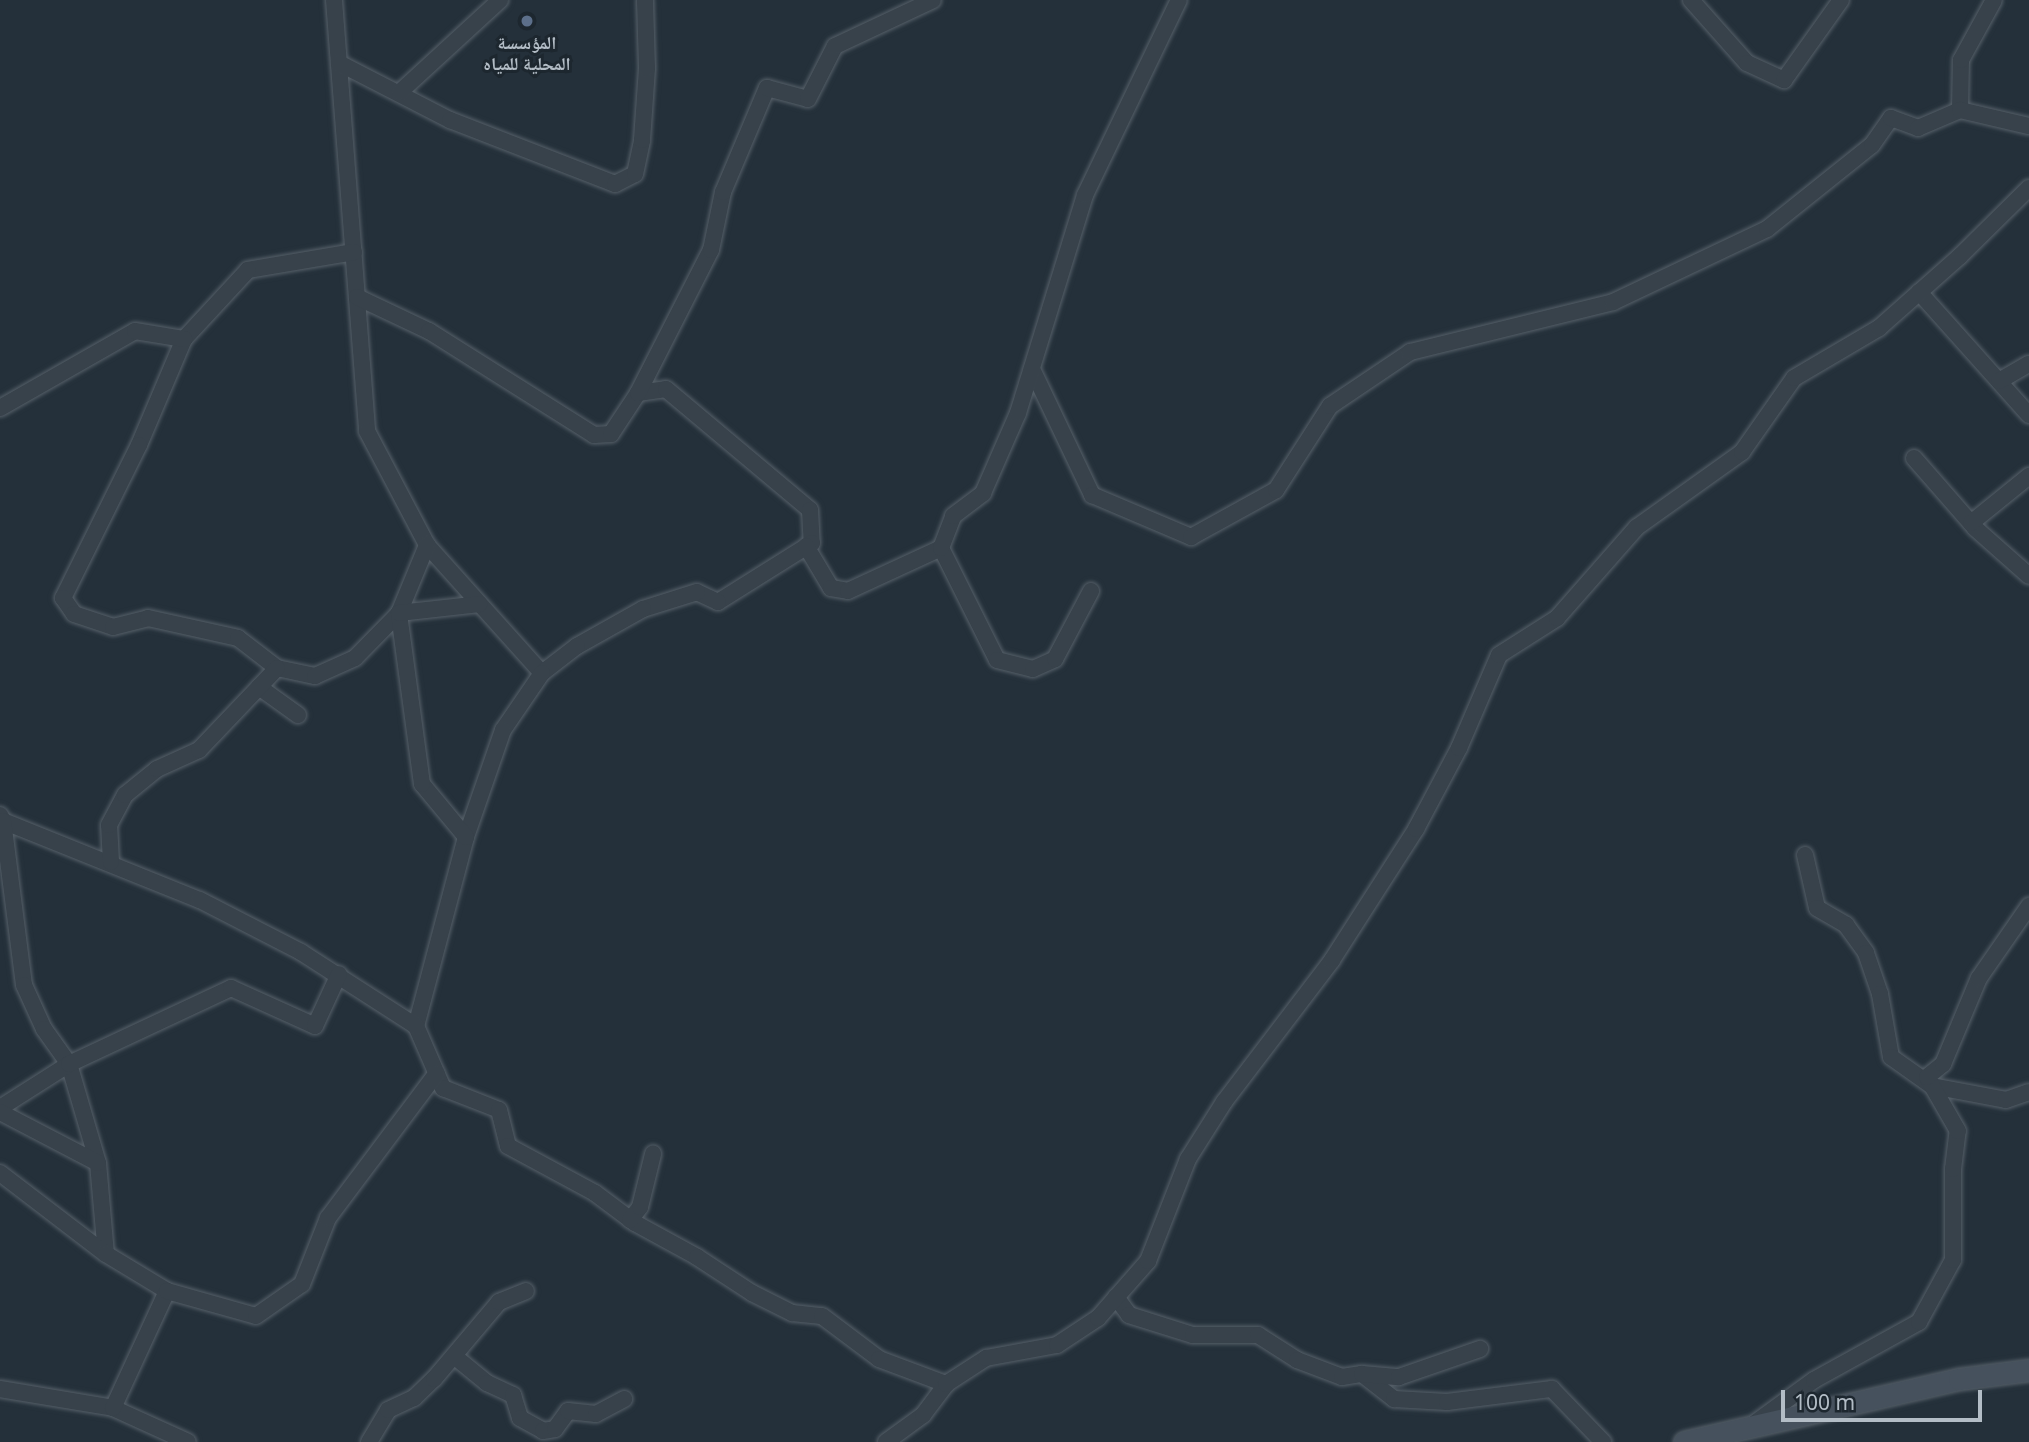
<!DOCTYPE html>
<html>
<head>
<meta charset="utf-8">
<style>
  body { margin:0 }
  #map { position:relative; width:2029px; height:1442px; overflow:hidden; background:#24303a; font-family:"Noto Sans","Noto Naskh Arabic",sans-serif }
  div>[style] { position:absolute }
  .roads { filter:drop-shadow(0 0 2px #566069) drop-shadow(0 0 2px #566069) }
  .minor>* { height:16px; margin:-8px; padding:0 8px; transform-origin:8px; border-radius:8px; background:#38424b }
  .secondary>* { height:21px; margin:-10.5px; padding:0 10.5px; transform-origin:10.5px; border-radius:10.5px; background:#46515d }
  .dots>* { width:19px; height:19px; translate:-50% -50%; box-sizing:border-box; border:4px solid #1d272f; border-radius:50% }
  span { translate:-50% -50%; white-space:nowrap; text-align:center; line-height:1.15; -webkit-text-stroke:6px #1d272f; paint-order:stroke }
  .poi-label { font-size:18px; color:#b3bdc6; font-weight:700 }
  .scale { position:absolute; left:1781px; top:1390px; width:201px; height:32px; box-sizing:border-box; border:4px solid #b3bdc6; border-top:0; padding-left:9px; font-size:21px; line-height:24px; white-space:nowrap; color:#b3bdc6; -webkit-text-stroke:5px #1d272f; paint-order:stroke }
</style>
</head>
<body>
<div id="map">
  <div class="roads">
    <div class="minor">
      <div style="left:334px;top:0;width:432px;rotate:85.6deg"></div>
      <div style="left:367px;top:431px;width:129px;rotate:62.2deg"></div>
      <div style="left:427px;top:545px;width:172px;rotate:48.1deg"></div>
      <div style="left:1691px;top:0;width:84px;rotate:48.4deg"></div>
      <div style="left:1747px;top:63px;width:41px;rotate:24.7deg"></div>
      <div style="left:1784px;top:80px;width:98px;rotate:-54.5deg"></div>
      <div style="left:339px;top:63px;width:125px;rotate:27.2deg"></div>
      <div style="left:450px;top:120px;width:177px;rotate:21.2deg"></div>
      <div style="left:615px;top:184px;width:22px;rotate:-27deg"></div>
      <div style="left:635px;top:174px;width:35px;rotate:-78deg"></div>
      <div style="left:642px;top:140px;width:72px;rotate:-86deg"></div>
      <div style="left:647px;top:68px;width:68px;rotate:-91.7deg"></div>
      <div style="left:400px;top:92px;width:136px;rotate:-42.6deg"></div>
      <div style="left:1960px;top:110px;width:50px;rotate:-88.9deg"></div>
      <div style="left:1961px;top:60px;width:68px;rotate:-61.2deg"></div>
      <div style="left:354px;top:252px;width:108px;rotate:170.4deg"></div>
      <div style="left:248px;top:270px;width:94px;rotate:132.8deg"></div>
      <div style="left:184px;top:339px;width:115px;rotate:113deg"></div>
      <div style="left:139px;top:445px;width:171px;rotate:116.4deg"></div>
      <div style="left:63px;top:598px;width:19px;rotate:55deg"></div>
      <div style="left:74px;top:614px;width:41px;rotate:18.4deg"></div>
      <div style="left:113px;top:627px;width:36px;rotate:-14deg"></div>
      <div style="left:148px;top:618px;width:92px;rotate:12.5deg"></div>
      <div style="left:238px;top:638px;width:49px;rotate:37.6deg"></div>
      <div style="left:277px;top:668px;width:39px;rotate:12deg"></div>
      <div style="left:315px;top:676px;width:44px;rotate:-24.2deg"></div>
      <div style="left:355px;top:658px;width:63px;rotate:-45.6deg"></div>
      <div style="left:399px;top:613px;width:74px;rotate:-67.6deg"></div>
      <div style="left:1919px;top:292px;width:165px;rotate:48.2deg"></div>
      <div style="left:357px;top:297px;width:80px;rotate:25.3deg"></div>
      <div style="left:429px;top:331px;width:195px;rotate:32.2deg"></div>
      <div style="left:594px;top:435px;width:17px;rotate:-3deg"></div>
      <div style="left:611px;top:434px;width:49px;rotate:-56.6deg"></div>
      <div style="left:638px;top:393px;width:28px;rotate:-8deg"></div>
      <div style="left:666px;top:389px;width:188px;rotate:40deg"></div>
      <div style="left:810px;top:510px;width:33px;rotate:87deg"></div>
      <div style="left:812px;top:543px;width:111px;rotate:147.9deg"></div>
      <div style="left:718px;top:602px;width:23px;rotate:-155deg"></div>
      <div style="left:697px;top:592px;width:57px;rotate:162.5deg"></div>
      <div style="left:643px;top:609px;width:76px;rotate:150.7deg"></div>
      <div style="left:577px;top:646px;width:44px;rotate:142.4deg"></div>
      <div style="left:542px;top:673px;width:69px;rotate:124.4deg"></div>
      <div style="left:503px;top:730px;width:113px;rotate:109.1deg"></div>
      <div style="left:466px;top:837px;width:196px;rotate:104.8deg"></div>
      <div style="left:416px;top:1026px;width:68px;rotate:66.5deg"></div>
      <div style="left:443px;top:1088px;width:60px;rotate:21.4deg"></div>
      <div style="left:499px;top:1110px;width:37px;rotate:76deg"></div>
      <div style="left:508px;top:1146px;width:99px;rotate:28.4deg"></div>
      <div style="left:595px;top:1193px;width:50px;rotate:36.9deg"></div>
      <div style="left:635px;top:1223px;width:71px;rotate:28.7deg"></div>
      <div style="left:697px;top:1257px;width:66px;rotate:33.2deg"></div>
      <div style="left:752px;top:1293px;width:45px;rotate:26.6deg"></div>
      <div style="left:792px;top:1313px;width:30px;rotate:6deg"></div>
      <div style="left:822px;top:1316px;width:71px;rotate:37deg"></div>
      <div style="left:879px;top:1359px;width:72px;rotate:20.5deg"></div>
      <div style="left:1032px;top:369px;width:140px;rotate:64.5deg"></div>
      <div style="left:1092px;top:495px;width:108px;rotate:23deg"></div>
      <div style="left:1191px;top:537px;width:97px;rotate:-28.9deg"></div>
      <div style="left:1276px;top:490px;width:100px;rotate:-57.3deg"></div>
      <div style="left:1330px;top:406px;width:97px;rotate:-34deg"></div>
      <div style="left:1410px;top:352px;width:209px;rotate:-13.8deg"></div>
      <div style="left:1613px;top:302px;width:170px;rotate:-25.4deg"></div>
      <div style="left:1767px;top:229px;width:134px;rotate:-38.7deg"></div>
      <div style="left:1872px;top:145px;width:33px;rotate:-55deg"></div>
      <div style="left:1891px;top:118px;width:29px;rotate:20deg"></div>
      <div style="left:1918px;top:128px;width:46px;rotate:-23.2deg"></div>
      <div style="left:1960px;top:110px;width:71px;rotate:13.1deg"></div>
      <div style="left:1999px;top:381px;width:34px;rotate:-30deg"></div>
      <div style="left:638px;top:393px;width:161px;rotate:-63deg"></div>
      <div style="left:711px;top:250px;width:59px;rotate:-78.3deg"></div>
      <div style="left:723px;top:192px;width:113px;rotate:-67.1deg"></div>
      <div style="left:767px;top:88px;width:42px;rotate:15deg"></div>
      <div style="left:808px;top:99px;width:59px;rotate:-63deg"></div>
      <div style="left:835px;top:46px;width:108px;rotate:-25.1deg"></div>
      <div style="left:0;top:408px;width:155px;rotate:-29.7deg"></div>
      <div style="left:135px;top:331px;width:50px;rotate:9.3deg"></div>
      <div style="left:1914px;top:458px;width:93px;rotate:48.9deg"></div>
      <div style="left:1975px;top:528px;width:72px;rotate:41.6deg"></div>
      <div style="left:1971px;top:523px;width:75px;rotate:-39deg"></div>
      <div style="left:806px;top:546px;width:49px;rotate:59.2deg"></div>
      <div style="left:831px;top:588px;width:17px;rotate:10deg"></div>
      <div style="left:848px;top:591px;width:102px;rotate:-24.8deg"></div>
      <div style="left:941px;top:548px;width:125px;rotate:63.4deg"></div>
      <div style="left:997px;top:660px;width:37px;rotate:14deg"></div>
      <div style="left:1033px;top:669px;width:24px;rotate:-24deg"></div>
      <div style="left:1055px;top:659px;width:77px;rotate:-62.1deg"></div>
      <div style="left:941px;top:548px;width:34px;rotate:-69deg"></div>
      <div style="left:953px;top:516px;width:38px;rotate:-37deg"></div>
      <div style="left:983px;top:493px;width:87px;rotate:-66.4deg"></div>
      <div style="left:1018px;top:413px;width:228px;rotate:-72.9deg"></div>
      <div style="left:1085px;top:195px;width:216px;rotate:-64.3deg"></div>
      <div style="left:259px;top:687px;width:48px;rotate:35.7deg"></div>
      <div style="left:0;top:815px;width:7px;rotate:63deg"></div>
      <div style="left:3px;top:821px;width:212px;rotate:21.9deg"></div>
      <div style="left:200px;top:900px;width:114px;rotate:27.2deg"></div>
      <div style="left:301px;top:952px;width:137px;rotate:32.8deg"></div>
      <div style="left:3px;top:821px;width:165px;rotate:82.7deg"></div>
      <div style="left:24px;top:985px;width:48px;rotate:65.6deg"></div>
      <div style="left:44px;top:1029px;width:43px;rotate:54.5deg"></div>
      <div style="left:69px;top:1064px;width:103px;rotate:73.7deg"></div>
      <div style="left:98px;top:1163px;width:91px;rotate:85deg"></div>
      <div style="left:466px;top:837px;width:69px;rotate:-129.7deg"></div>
      <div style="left:422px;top:784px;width:173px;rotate:-97.7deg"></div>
      <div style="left:399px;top:613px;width:81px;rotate:-6.3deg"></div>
      <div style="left:1805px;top:855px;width:54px;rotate:77.2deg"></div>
      <div style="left:1817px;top:908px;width:34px;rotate:30deg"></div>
      <div style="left:1846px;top:925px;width:34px;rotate:54deg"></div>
      <div style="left:1866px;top:953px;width:43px;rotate:71.1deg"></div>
      <div style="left:1880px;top:994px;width:64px;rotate:80.1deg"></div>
      <div style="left:1891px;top:1057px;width:50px;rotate:35.3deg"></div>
      <div style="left:1932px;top:1086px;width:75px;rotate:10.7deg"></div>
      <div style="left:2006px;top:1100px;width:24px;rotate:-19deg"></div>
      <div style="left:111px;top:862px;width:37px;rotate:-93deg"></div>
      <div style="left:109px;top:825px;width:34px;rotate:-62deg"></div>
      <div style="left:125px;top:795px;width:41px;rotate:-39.1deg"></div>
      <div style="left:157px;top:769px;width:46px;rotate:-24.3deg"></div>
      <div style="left:199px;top:750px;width:113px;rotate:-46.4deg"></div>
      <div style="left:0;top:1108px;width:82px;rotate:-32.5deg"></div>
      <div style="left:69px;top:1064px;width:179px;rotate:-25.1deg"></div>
      <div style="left:231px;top:988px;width:92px;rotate:24.3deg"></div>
      <div style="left:315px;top:1026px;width:57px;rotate:-65.2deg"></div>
      <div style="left:0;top:1112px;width:110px;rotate:27.5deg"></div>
      <div style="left:0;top:1173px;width:133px;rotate:37.4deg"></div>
      <div style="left:106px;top:1254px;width:71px;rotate:31.2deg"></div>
      <div style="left:630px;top:1220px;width:16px;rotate:-52deg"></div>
      <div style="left:640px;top:1207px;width:55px;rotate:-76.2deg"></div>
      <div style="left:1116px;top:1297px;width:22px;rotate:54deg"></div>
      <div style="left:1129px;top:1315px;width:67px;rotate:17.4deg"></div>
      <div style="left:1193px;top:1335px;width:65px"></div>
      <div style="left:1258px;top:1335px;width:46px;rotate:32.7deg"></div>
      <div style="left:1297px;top:1360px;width:48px;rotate:20.7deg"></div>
      <div style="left:1342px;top:1377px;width:20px;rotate:-9deg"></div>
      <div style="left:1362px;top:1374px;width:41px;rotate:38deg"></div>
      <div style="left:1394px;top:1399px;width:53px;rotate:3.2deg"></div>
      <div style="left:1447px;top:1402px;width:106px;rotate:-7.1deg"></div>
      <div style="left:1552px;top:1389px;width:74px;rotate:46.1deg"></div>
      <div style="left:454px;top:1356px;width:43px;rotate:39.3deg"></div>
      <div style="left:487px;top:1383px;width:29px;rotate:25deg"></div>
      <div style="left:513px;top:1395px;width:24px;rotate:73deg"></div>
      <div style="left:520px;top:1418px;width:26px;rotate:29deg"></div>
      <div style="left:543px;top:1431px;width:12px;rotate:-9deg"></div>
      <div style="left:555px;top:1429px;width:22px;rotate:-54deg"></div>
      <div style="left:568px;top:1411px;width:28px;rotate:6deg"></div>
      <div style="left:596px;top:1414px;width:32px;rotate:-28deg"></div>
      <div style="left:1362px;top:1374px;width:37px;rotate:5deg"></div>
      <div style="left:1399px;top:1377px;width:86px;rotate:-19.1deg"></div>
      <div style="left:0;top:1389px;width:115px;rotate:9.5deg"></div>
      <div style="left:113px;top:1408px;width:82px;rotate:24.4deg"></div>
      <div style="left:113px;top:1408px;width:129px;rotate:-65.2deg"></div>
      <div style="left:167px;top:1291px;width:92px;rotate:15.7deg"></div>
      <div style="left:256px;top:1316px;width:56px;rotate:-34.8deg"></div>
      <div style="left:302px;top:1284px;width:71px;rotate:-68.5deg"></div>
      <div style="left:328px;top:1218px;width:181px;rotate:-53.1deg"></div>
      <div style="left:1755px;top:1423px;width:73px;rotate:-36.1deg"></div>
      <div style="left:1814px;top:1380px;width:120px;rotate:-28.9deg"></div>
      <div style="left:1919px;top:1322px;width:71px;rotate:-61.3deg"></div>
      <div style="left:1953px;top:1260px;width:91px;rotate:-90deg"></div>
      <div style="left:1953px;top:1169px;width:38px;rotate:-83deg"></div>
      <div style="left:1958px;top:1131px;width:62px;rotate:-119.9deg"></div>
      <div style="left:1927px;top:1077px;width:21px;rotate:-39deg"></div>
      <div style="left:1943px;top:1064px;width:93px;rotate:-67.3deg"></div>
      <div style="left:1979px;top:978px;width:88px;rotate:-55.2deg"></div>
      <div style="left:369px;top:1442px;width:37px;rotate:-59deg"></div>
      <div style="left:388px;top:1410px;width:29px;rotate:-25deg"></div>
      <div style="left:414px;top:1398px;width:28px;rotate:-44deg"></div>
      <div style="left:434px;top:1379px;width:101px;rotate:-49.8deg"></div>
      <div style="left:499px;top:1302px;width:29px;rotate:-22deg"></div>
      <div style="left:886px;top:1442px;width:46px;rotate:-36.1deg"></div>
      <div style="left:923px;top:1415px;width:39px;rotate:-53deg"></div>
      <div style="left:946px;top:1384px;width:48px;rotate:-33deg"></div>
      <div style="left:986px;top:1358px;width:72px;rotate:-10.4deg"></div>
      <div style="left:1057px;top:1345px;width:49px;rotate:-33.4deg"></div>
      <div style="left:1098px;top:1318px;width:76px;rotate:-48.7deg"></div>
      <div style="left:1148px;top:1261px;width:110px;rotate:-68.6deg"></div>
      <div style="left:1188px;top:1159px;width:67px;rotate:-57.7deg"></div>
      <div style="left:1224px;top:1102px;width:178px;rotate:-52.7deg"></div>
      <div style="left:1332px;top:960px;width:156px;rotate:-57.3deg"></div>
      <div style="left:1416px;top:829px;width:92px;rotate:-62deg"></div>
      <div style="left:1459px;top:748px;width:101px;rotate:-66.7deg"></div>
      <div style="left:1499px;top:655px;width:69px;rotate:-32.5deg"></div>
      <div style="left:1557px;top:618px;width:121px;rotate:-48.7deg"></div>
      <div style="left:1637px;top:527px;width:129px;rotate:-35.5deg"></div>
      <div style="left:1742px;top:452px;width:90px;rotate:-54.9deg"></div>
      <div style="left:1794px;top:378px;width:99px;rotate:-30.5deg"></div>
      <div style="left:1879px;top:328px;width:108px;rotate:-41.6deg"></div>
      <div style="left:1960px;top:256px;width:97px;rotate:-44.6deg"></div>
    </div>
    <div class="secondary">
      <div style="left:1684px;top:1442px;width:282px;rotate:-12.9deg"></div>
      <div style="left:1959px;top:1379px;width:71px;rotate:-7.3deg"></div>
    </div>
  </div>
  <div class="dots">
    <div style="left:527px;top:21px;background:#5c6f8a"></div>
  </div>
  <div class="poi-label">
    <span style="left:527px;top:53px">المؤسسة<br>المحلية للمياه</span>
  </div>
  <div class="scale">100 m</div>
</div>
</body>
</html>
